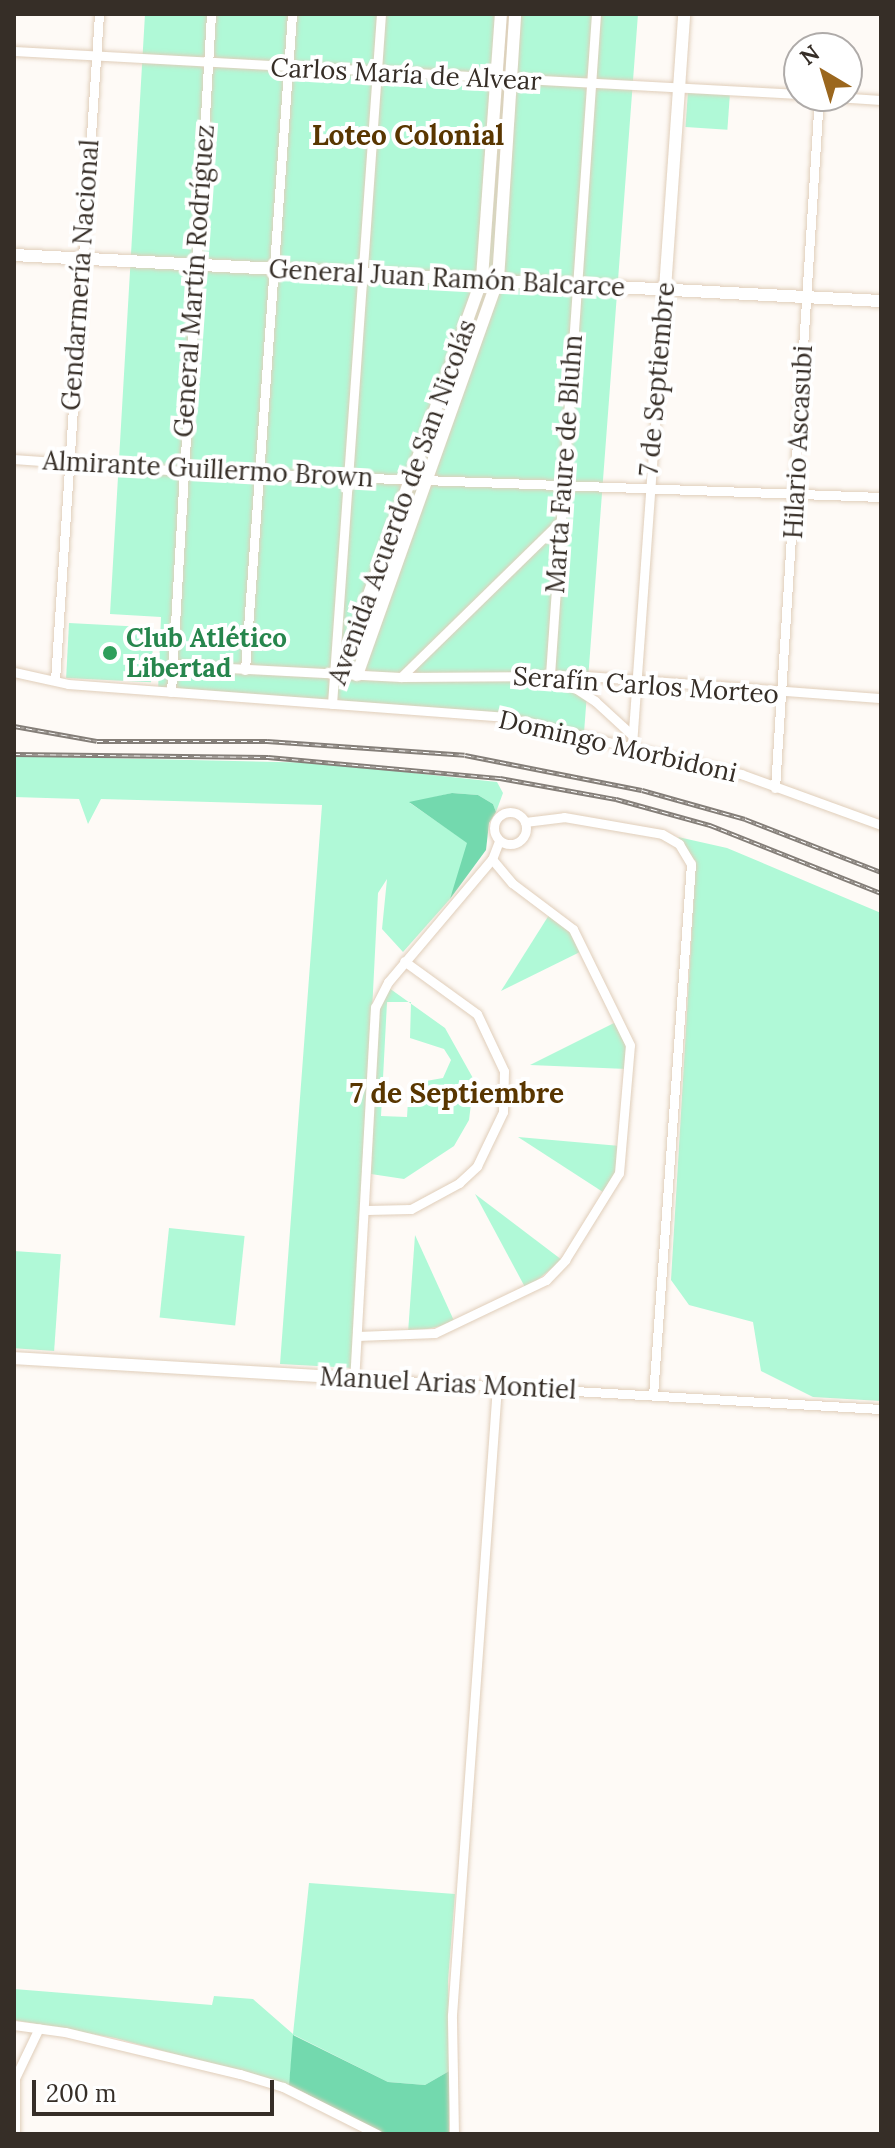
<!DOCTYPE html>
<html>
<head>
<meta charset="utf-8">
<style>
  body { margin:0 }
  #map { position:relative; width:895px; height:2148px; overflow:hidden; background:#fefaf6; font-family:Lora,serif }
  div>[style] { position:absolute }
  .green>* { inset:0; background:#b0f9d7; transform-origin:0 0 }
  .forest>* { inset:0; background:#73d9ae }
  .roads { filter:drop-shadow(0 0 2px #e0ceba) drop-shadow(0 0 2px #e0ceba) }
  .minor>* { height:9px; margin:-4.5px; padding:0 4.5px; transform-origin:4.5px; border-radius:4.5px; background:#fff }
  .minor>.ring { margin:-4.5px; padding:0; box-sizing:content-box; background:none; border:9px solid #fff; border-radius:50% }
  .tertiary>* { height:12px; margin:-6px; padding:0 6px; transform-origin:6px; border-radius:6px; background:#fff }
  .rail>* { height:5px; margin-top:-2.5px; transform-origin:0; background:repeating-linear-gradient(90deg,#fff 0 6px,#847e78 0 12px); box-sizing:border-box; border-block:2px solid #847e78 }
  .dots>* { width:22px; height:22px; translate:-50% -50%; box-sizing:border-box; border:4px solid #fff; border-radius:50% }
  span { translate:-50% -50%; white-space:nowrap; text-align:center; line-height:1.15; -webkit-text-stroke:8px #fff; paint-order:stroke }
  .street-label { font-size:26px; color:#362e27 }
  .leisure-label { font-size:26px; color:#27864d; font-weight:700 }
  .left { translate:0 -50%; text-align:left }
  .neighbourhood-label { font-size:28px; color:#593600; font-weight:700 }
  .frame { position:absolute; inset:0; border:16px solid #362e27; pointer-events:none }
  .north { position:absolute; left:783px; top:32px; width:80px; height:80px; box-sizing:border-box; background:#fff; border:2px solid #afaba9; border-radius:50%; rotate:322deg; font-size:22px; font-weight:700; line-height:32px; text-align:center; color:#362e27 }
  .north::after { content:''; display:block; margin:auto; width:28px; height:36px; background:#9b671e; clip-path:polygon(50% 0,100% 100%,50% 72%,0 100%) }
  .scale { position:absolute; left:32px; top:2080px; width:242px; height:36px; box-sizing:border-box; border:4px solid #362e27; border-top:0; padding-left:10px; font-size:24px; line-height:28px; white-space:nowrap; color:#362e27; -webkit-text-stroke:6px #fff; paint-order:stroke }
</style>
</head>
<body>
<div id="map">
  <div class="green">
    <div style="clip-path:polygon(145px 14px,638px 14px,584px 733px,504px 717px,158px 691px,161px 617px,110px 614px)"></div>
    <div style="left:688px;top:91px;width:42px;height:36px;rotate:4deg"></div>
    <div style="left:69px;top:623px;width:85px;height:55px;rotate:3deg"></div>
    <div style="clip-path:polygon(14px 756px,322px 763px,497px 782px,503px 793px,496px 812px,493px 804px,478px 795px,452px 793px,410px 803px,468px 843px,468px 856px,450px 899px,403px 952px,382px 929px,387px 879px,378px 893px,354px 1368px,280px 1364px,322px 805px,101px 799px,88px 824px,79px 799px,14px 797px)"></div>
    <div style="clip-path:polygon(678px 837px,727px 848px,881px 913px,881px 1401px,813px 1397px,761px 1371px,753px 1322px,689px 1305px,671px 1280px,696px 862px)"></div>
    <div style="clip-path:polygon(549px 915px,571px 930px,582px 951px,501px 991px)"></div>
    <div style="clip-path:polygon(evenodd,389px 988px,445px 1028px,474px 1080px,469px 1120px,454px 1146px,404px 1179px,371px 1174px,378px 1013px,389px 988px,387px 1002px,411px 1002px,410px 1038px,444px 1049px,451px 1060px,443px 1078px,409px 1084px,407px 1117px,381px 1116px,387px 1002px)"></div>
    <div style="clip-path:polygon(618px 1021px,627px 1045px,627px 1069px,530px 1065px)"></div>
    <div style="clip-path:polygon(518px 1137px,620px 1146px,617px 1172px,606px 1194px)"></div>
    <div style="clip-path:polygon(475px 1194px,562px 1260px,526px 1289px)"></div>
    <div style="left:169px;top:1228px;width:76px;height:90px;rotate:6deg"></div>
    <div style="clip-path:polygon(415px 1235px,455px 1323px,408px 1333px)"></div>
    <div style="left:14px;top:1251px;width:47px;height:97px;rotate:4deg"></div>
    <div style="clip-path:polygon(309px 1883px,455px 1894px,448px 1981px,451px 2070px,425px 2085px,388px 2082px,294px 2035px,289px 2085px,115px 2038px,14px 2020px,14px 1989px,212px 2005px,214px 1996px,253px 1999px,293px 2034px)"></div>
  </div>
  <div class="forest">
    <div style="clip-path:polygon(452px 793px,478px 795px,493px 804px,496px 812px,489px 823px,486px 850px,450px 899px,467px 843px,409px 802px)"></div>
    <div style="clip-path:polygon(293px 2035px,388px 2082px,425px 2085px,451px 2070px,449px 2134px,384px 2134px,289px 2085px)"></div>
  </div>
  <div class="roads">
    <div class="minor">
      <div style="left:14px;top:51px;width:786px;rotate:3.14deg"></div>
      <div style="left:820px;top:96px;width:61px;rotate:3.8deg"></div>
      <div style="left:14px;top:459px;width:168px;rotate:4.1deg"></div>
      <div style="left:182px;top:471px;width:699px;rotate:2.13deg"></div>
      <div style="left:172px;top:665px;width:229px;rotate:3deg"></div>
      <div style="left:401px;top:677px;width:186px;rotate:-0.3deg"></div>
      <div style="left:587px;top:676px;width:295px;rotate:4.3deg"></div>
      <div style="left:245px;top:670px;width:658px;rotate:-85.9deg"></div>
      <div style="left:14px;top:672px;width:55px;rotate:12.5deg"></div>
      <div style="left:68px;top:684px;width:437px;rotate:4.3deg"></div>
      <div style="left:504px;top:717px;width:244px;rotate:13.5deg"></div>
      <div style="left:741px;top:774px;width:149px;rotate:20deg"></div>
      <div style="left:550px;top:675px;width:663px;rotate:-86.02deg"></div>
      <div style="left:555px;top:675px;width:48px;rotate:33deg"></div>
      <div style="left:595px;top:701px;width:50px;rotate:42.6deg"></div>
      <div style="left:401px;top:677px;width:222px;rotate:-44.3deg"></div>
      <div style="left:55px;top:680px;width:667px;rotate:-86.22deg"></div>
      <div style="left:171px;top:692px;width:679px;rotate:-86.62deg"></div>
      <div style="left:332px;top:704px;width:692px;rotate:-85.94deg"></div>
      <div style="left:632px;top:745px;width:457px;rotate:-85.9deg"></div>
      <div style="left:775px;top:788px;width:693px;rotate:-86.36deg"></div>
      <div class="ring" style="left:494px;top:812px;width:23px;height:23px"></div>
      <div style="left:525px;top:822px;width:39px;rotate:-7deg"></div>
      <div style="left:564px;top:817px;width:99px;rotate:9.8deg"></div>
      <div style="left:662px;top:834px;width:20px;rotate:30deg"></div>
      <div style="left:679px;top:844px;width:23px;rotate:59deg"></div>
      <div style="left:691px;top:864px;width:532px;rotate:94.09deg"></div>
      <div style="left:499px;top:841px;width:19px;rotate:111deg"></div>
      <div style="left:492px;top:859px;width:161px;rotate:130.2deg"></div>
      <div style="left:388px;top:982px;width:28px;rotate:117deg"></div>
      <div style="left:375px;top:1007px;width:372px;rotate:93.2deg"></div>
      <div style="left:354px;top:1378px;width:528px;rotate:3.37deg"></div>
      <div style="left:367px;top:1210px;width:44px;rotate:-1.3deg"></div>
      <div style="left:411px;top:1209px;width:55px;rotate:-28.4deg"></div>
      <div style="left:459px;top:1183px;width:25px;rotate:-43deg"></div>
      <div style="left:477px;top:1166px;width:60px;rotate:-64.3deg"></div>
      <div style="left:503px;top:1112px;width:41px;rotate:-88.6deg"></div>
      <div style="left:504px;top:1071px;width:63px;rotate:-115.3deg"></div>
      <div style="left:477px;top:1014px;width:90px;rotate:-144deg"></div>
      <div style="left:357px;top:1336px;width:78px;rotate:-2.2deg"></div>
      <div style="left:435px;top:1333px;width:123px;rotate:-25.5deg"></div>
      <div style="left:546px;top:1280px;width:28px;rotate:-46deg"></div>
      <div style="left:565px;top:1260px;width:102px;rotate:-58.2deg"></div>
      <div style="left:619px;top:1173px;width:128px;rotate:-85.1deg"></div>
      <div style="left:630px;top:1045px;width:129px;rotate:-116.2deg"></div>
      <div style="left:573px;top:929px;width:76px;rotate:-143deg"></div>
      <div style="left:512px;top:883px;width:31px;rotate:-130deg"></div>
      <div style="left:14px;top:2025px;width:51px;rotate:7.8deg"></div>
      <div style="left:65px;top:2032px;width:180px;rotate:13.5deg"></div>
      <div style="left:240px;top:2074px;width:45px;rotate:16.8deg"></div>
      <div style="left:283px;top:2087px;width:105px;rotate:26.6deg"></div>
      <div style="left:15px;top:2134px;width:56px;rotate:-90deg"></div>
      <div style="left:15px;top:2078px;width:55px;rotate:-64.4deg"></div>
      <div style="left:454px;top:2134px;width:119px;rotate:-91deg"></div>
      <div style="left:452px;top:2015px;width:631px;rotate:-85.91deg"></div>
    </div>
    <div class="tertiary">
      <div style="left:14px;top:255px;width:868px;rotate:3.04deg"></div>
      <div style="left:665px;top:289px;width:276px;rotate:-86deg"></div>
      <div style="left:335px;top:674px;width:25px;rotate:-58deg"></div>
      <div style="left:348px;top:653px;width:398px;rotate:-70.3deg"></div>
      <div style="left:482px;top:278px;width:265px;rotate:-85.9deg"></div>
      <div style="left:357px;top:675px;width:419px;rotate:-70.4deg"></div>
      <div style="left:498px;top:280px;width:267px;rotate:-86.3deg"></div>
      <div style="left:14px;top:1358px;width:341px;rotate:3.4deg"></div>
    </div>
  </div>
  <div class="rail">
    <div style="left:14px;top:726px;width:84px;rotate:10.2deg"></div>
    <div style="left:97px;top:741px;width:170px"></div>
    <div style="left:267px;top:741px;width:198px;rotate:4deg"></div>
    <div style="left:465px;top:755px;width:180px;rotate:11.2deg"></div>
    <div style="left:642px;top:790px;width:107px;rotate:15.7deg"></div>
    <div style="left:745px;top:819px;width:146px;rotate:21.3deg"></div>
    <div style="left:14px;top:754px;width:254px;rotate:0.7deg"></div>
    <div style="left:268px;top:757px;width:233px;rotate:5.2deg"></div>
    <div style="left:500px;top:778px;width:118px;rotate:10.3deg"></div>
    <div style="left:616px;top:799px;width:98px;rotate:15.5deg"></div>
    <div style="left:710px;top:825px;width:184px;rotate:21.7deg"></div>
  </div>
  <div class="dots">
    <div style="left:110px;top:653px;background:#2e9e5b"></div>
  </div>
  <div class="street-label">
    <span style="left:406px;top:74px;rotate:3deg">Carlos María de Alvear</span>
    <span style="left:80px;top:275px;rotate:-86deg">Gendarmería Nacional</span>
    <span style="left:447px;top:278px;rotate:3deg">General Juan Ramón Balcarce</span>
    <span style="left:194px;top:281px;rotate:-86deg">General Martín Rodríguez</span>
    <span style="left:657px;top:379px;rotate:-85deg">7 de Septiembre</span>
    <span style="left:798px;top:442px;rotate:-87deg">Hilario Ascasubi</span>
    <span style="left:564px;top:464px;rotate:-86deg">Marta Faure de Bluhn</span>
    <span style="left:208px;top:469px;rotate:3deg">Almirante Guillermo Brown</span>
    <span style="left:402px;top:502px;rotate:-70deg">Avenida Acuerdo de San Nicolás</span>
    <span style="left:646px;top:685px;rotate:4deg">Serafín Carlos Morteo</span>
    <span style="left:618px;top:746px;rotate:13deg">Domingo Morbidoni</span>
    <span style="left:448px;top:1383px;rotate:3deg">Manuel Arias Montiel</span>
  </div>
  <div class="leisure-label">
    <span class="left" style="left:126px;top:653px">Club Atlético<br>Libertad</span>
  </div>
  <div class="neighbourhood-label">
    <span style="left:408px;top:135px">Loteo Colonial</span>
    <span style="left:457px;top:1093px">7 de Septiembre</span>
  </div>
  <div class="frame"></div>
  <div class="north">N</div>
  <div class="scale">200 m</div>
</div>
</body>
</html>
